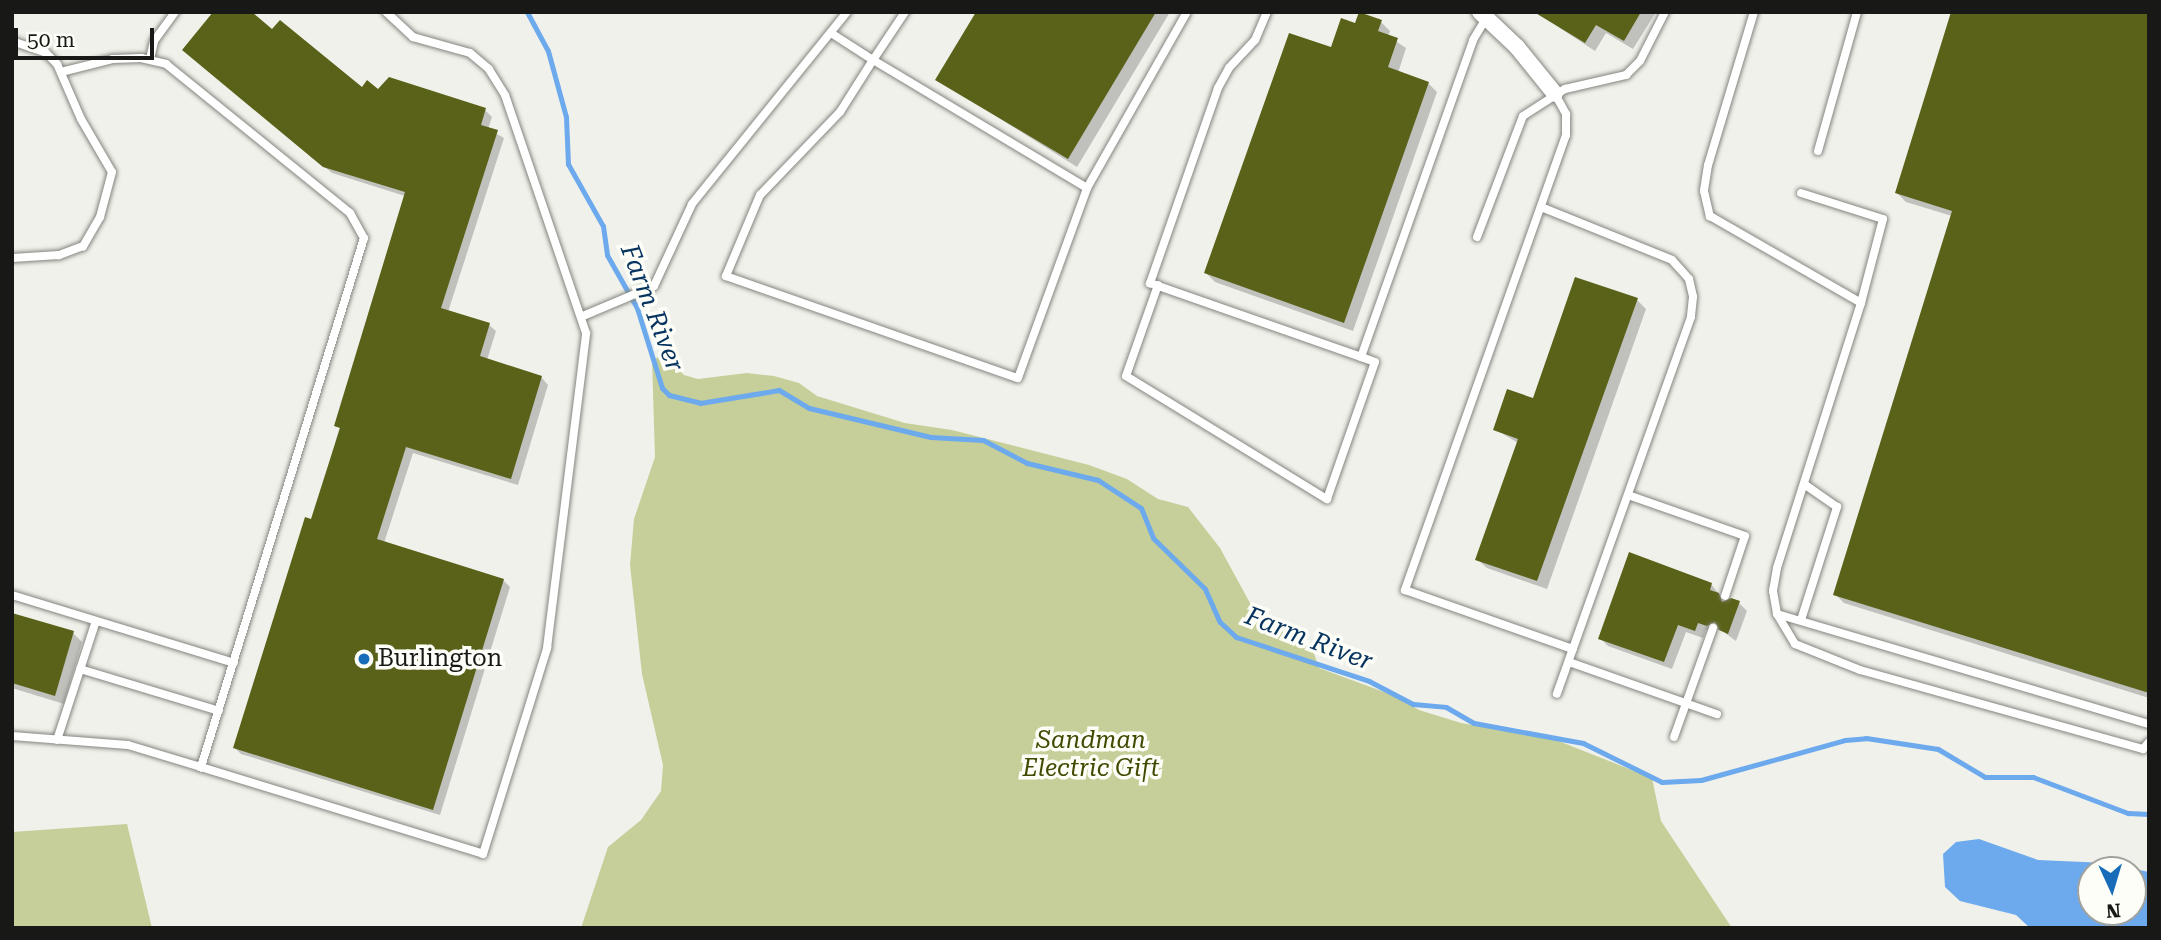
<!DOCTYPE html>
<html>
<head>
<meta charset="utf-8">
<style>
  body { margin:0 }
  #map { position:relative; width:2161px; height:940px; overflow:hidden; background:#f0f1eb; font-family:"Roboto Serif",serif }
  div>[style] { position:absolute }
  .green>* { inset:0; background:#c6cf99 }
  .water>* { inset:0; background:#6ca9ed }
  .shadow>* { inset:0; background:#0003 }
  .stream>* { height:5px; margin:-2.5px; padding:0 2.5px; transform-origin:2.5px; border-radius:2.5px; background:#6ca9ed }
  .building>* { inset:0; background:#5a6219 }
  .roads { filter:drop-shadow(0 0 2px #84857f) drop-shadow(0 0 2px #84857f) }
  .lane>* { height:8px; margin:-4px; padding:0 4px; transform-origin:4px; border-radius:4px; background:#fff }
  .street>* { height:16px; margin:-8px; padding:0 8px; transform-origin:8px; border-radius:8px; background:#fff }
  .dots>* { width:19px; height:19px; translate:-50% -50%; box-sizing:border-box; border:4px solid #fdfef8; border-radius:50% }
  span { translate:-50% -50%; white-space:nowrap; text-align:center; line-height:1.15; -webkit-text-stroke:7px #fdfef8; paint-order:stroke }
  .poi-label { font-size:24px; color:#181917 }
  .left { translate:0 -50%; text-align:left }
  .park-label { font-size:24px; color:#424900; font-style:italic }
  .water-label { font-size:26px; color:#07345f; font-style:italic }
  .frame { position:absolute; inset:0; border:14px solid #181917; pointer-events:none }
  .north { position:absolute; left:2077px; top:856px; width:70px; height:70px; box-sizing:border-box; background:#fdfef8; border:2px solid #a1a29e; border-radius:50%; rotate:176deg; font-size:19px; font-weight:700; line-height:28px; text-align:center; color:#181917 }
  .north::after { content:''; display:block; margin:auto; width:24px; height:32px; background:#196cba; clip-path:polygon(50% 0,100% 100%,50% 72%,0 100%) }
  .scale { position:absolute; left:14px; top:28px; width:140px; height:32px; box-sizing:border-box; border:4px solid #181917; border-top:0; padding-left:9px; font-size:21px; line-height:24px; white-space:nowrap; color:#181917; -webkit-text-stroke:5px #fdfef8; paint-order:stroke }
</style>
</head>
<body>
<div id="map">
  <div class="green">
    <div style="clip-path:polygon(663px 355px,684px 375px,698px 379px,747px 373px,774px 376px,799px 383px,817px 396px,905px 423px,952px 430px,1089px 465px,1127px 479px,1158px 499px,1188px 507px,1220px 548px,1256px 614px,1313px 651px,1319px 668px,1395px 696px,1419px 710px,1461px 723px,1551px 738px,1652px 778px,1661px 821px,1732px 928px,581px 928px,608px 847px,641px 820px,661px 791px,663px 765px,642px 674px,630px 565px,634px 519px,655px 457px,652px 360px)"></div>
    <div style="clip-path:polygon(127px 824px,152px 928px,12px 928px,12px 832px)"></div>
  </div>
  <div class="water">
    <div style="clip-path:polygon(evenodd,1979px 839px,2038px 860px,2106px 863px,2149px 872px,2149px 928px,2030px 928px,2016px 915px,1960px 901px,1945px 887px,1943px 854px,1956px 842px,1979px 839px,2091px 870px,2133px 870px,2133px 912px,2091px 912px,2091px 870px)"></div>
  </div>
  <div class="shadow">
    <div style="clip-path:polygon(978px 12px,1170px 12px,1077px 167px,937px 79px)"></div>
    <div style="clip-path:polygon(1656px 12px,1633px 49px,1606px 33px,1595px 51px,1537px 13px)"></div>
    <div style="clip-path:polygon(2149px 12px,2149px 698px,1844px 603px,1835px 594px,1952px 216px,1906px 202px,1897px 193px)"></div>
    <div style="clip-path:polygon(1381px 22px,1390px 31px,1388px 36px,1406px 48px,1398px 73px,1428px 83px,1437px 92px,1353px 331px,1215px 282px,1206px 273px,1332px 50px,1357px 25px)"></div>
    <div style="clip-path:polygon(272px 31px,362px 89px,485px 110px,492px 117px,488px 129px,504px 138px,448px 312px,489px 325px,496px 331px,487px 360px,542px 378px,548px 385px,518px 485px,413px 453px,384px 543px,503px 580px,510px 587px,440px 815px,241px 754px,234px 747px,313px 521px,405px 196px,332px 173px,191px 56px)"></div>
    <div style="clip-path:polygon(1637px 300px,1646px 309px,1547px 589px,1487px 568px,1477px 559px,1518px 443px,1495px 429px,1534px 400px)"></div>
    <div style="clip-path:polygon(1711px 584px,1725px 602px,1739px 603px,1747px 611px,1736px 641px,1721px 630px,1706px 630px,1703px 638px,1686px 632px,1672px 669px,1608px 646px,1600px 638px)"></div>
    <div style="clip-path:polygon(12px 615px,73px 633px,82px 642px,64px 704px,12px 688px)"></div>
  </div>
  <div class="stream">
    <div style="left:527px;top:12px;width:44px;rotate:61.7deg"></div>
    <div style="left:548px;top:51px;width:68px;rotate:74.7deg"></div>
    <div style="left:566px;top:117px;width:47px;rotate:87.6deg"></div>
    <div style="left:568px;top:164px;width:71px;rotate:60.6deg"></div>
    <div style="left:603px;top:226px;width:29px;rotate:82deg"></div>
    <div style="left:607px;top:255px;width:61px;rotate:60.5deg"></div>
    <div style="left:637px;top:308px;width:84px;rotate:72.6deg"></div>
    <div style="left:662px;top:388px;width:10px;rotate:45deg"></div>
    <div style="left:669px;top:395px;width:32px;rotate:14deg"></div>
    <div style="left:700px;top:403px;width:80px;rotate:-9.3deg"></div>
    <div style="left:779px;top:390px;width:35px;rotate:31deg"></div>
    <div style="left:809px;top:408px;width:125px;rotate:13.4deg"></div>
    <div style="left:931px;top:437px;width:52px;rotate:3.3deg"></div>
    <div style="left:983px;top:440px;width:50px;rotate:27.6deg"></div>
    <div style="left:1027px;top:463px;width:73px;rotate:13.5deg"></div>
    <div style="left:1098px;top:480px;width:51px;rotate:33.1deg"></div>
    <div style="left:1141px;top:508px;width:32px;rotate:68deg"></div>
    <div style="left:1153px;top:538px;width:73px;rotate:44.4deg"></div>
    <div style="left:1205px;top:589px;width:36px;rotate:66deg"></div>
    <div style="left:1220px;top:622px;width:22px;rotate:43deg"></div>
    <div style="left:1236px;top:637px;width:140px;rotate:18.3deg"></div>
    <div style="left:1369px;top:681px;width:50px;rotate:27.6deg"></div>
    <div style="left:1413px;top:704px;width:33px;rotate:5deg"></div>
    <div style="left:1446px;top:707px;width:32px;rotate:30deg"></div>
    <div style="left:1474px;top:723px;width:111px;rotate:10.4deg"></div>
    <div style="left:1583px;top:743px;width:88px;rotate:26.3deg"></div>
    <div style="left:1662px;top:782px;width:39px;rotate:-3deg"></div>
    <div style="left:1701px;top:780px;width:149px;rotate:-15.5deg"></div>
    <div style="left:1845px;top:740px;width:21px;rotate:-5deg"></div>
    <div style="left:1866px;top:738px;width:73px;rotate:8.7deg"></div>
    <div style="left:1938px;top:749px;width:55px;rotate:30.8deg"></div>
    <div style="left:1985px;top:777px;width:48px"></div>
    <div style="left:2033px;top:777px;width:102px;rotate:20.8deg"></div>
    <div style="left:2128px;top:813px;width:21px;rotate:3deg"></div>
  </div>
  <div class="building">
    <div style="clip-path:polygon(213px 12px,252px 12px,272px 29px,280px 20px,362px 87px,367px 80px,378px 89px,389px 77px,486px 108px,481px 125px,498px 130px,441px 308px,490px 323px,480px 356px,542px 376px,511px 479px,406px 447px,377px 539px,504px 579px,433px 810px,233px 748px,305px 517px,311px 519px,340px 428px,334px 426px,405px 192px,323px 167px,182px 50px)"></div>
    <div style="clip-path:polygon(976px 12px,1156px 12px,1068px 159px,935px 80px)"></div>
    <div style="clip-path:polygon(1359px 12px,1382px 20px,1378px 31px,1398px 38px,1388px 67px,1429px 82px,1344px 323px,1204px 273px,1289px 33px,1331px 47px,1341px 18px,1355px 23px)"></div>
    <div style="clip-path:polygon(1534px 12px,1641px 12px,1624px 41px,1596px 25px,1585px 43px)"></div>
    <div style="clip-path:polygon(1951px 12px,2149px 12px,2149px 693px,1833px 595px,1952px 211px,1895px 193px)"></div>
    <div style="clip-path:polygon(1575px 277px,1638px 298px,1537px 581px,1475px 560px,1518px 439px,1493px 430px,1507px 389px,1533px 398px)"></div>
    <div style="clip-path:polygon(1629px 552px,1712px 583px,1710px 590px,1719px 593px,1722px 602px,1731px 598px,1740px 601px,1728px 634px,1719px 630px,1715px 622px,1707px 626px,1698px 623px,1695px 631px,1678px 625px,1664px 662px,1598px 639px)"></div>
    <div style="clip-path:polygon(12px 613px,74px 631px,55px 696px,12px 683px)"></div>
  </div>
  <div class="roads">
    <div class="lane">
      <div style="left:1267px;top:12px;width:30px;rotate:113deg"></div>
      <div style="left:1255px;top:40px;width:38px;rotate:133deg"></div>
      <div style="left:1229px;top:68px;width:23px;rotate:119deg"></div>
      <div style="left:1218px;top:88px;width:207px;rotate:109.2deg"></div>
      <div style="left:1150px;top:283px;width:224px;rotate:19.3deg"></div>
      <div style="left:1361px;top:357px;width:336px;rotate:-70.5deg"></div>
      <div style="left:1473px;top:40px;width:26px;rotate:-59deg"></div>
      <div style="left:1754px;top:12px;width:160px;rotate:106.7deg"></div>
      <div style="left:1708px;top:165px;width:26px;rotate:99deg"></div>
      <div style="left:1704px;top:191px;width:26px;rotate:77deg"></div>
      <div style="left:1710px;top:216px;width:174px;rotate:29.9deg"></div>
      <div style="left:1861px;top:303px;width:278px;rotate:107.6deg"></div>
      <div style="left:1777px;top:568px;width:23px;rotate:100deg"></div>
      <div style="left:1773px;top:591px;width:23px;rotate:80deg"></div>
      <div style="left:1777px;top:614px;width:388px;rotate:16.5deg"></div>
      <div style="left:831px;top:33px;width:50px;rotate:32.7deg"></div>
      <div style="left:873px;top:60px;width:58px;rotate:-56.3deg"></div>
      <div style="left:12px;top:41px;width:36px;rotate:19deg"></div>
      <div style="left:46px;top:53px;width:16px;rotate:45deg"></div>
      <div style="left:57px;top:64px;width:60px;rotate:66.4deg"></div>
      <div style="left:81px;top:119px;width:61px;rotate:59.7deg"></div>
      <div style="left:112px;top:172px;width:47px;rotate:104.9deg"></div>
      <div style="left:100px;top:217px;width:34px;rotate:120deg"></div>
      <div style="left:83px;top:246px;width:26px;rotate:159deg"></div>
      <div style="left:59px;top:255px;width:47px;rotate:176.3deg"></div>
      <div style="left:150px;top:59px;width:18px;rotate:-77deg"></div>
      <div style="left:154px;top:41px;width:36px;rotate:-54deg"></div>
      <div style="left:61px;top:72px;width:54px;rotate:-14deg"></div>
      <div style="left:113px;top:59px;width:28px;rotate:-2deg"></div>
      <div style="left:141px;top:58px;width:26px;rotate:13deg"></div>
      <div style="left:166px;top:64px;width:237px;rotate:39deg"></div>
      <div style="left:350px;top:213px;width:29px;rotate:61deg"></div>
      <div style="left:364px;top:238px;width:554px;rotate:107.13deg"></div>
      <div style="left:201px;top:767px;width:295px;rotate:17.1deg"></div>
      <div style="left:483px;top:854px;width:216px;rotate:-72.7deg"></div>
      <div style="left:547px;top:648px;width:317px;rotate:-82.9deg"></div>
      <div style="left:586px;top:333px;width:251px;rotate:-108.8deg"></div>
      <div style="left:505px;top:95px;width:31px;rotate:-122deg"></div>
      <div style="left:489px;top:69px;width:25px;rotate:-140deg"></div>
      <div style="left:470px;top:53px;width:59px;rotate:-164.3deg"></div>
      <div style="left:413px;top:37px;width:37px;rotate:-137deg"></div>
      <div style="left:1555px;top:94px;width:23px;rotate:61deg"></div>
      <div style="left:1566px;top:114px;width:21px;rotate:90deg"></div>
      <div style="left:1566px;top:135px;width:483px;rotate:109.5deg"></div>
      <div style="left:1405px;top:590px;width:178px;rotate:19.4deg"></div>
      <div style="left:1818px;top:151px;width:144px;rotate:-74.3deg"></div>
      <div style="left:1087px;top:188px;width:249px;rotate:-149.1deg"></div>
      <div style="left:873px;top:60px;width:62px;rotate:122.4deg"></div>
      <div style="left:840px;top:112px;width:115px;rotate:133.9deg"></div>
      <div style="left:760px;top:195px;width:88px;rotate:112.8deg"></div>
      <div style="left:726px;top:276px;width:309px;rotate:19.3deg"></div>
      <div style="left:1018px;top:378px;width:202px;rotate:-70deg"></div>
      <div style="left:1087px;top:188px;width:202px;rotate:-60.4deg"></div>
      <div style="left:1801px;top:193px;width:86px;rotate:17.6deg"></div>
      <div style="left:1883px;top:219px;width:87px;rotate:104.7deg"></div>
      <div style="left:1541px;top:207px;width:141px;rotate:22deg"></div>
      <div style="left:1672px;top:260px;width:25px;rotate:48deg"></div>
      <div style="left:1689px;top:279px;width:18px;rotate:77deg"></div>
      <div style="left:1693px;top:297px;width:20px;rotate:96deg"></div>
      <div style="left:1691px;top:317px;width:400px;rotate:109.6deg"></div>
      <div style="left:1477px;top:237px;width:129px;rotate:-69.2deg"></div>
      <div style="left:1523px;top:116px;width:50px;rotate:-32.7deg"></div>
      <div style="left:1565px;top:89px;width:63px;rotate:-12.9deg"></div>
      <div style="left:1626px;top:75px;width:20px;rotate:-45deg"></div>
      <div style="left:1640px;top:61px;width:55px;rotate:-63deg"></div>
      <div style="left:1158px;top:285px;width:96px;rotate:109.4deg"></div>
      <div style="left:1126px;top:376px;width:236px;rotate:31.5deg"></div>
      <div style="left:1327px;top:499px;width:145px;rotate:-70.7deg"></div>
      <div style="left:1375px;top:362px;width:15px;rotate:-160deg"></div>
      <div style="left:583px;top:316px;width:77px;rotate:-22.9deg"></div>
      <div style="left:654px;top:286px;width:90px;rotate:-65.1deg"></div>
      <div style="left:692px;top:204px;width:247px;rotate:-51.1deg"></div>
      <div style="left:1628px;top:495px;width:124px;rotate:19.3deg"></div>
      <div style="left:1745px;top:536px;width:63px;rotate:108.4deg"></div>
      <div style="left:12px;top:595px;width:232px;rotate:17deg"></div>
      <div style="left:1777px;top:614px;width:35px;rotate:59deg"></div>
      <div style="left:1795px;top:644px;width:70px;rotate:21.8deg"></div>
      <div style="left:1860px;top:670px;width:294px;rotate:15.6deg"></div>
      <div style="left:2143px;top:749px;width:9px;rotate:-49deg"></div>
      <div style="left:1801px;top:620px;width:119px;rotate:-72.3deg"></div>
      <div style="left:1837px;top:507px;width:40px;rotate:-145.1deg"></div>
      <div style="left:1569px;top:662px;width:157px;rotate:19.4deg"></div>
      <div style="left:80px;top:669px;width:145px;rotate:16.8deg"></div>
      <div style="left:12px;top:736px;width:116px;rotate:4.4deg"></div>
      <div style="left:128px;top:745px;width:76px;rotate:16.8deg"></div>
      <div style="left:1674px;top:737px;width:116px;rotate:-70.3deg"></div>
      <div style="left:57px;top:740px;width:125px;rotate:-71.9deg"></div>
    </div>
    <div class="street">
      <div style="left:1480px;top:12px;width:51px;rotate:43.4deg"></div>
      <div style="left:1517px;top:47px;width:60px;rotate:51deg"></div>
    </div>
  </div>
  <div class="dots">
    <div style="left:364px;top:659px;background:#196cba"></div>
  </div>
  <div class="poi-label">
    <span class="left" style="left:378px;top:659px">Burlington</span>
  </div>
  <div class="park-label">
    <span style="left:1091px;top:755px">Sandman<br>Electric Gift</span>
  </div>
  <div class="water-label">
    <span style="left:652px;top:308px;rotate:69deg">Farm River</span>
    <span style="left:1309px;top:639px;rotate:21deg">Farm River</span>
  </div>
  <div class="frame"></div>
  <div class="north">N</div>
  <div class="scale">50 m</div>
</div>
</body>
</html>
